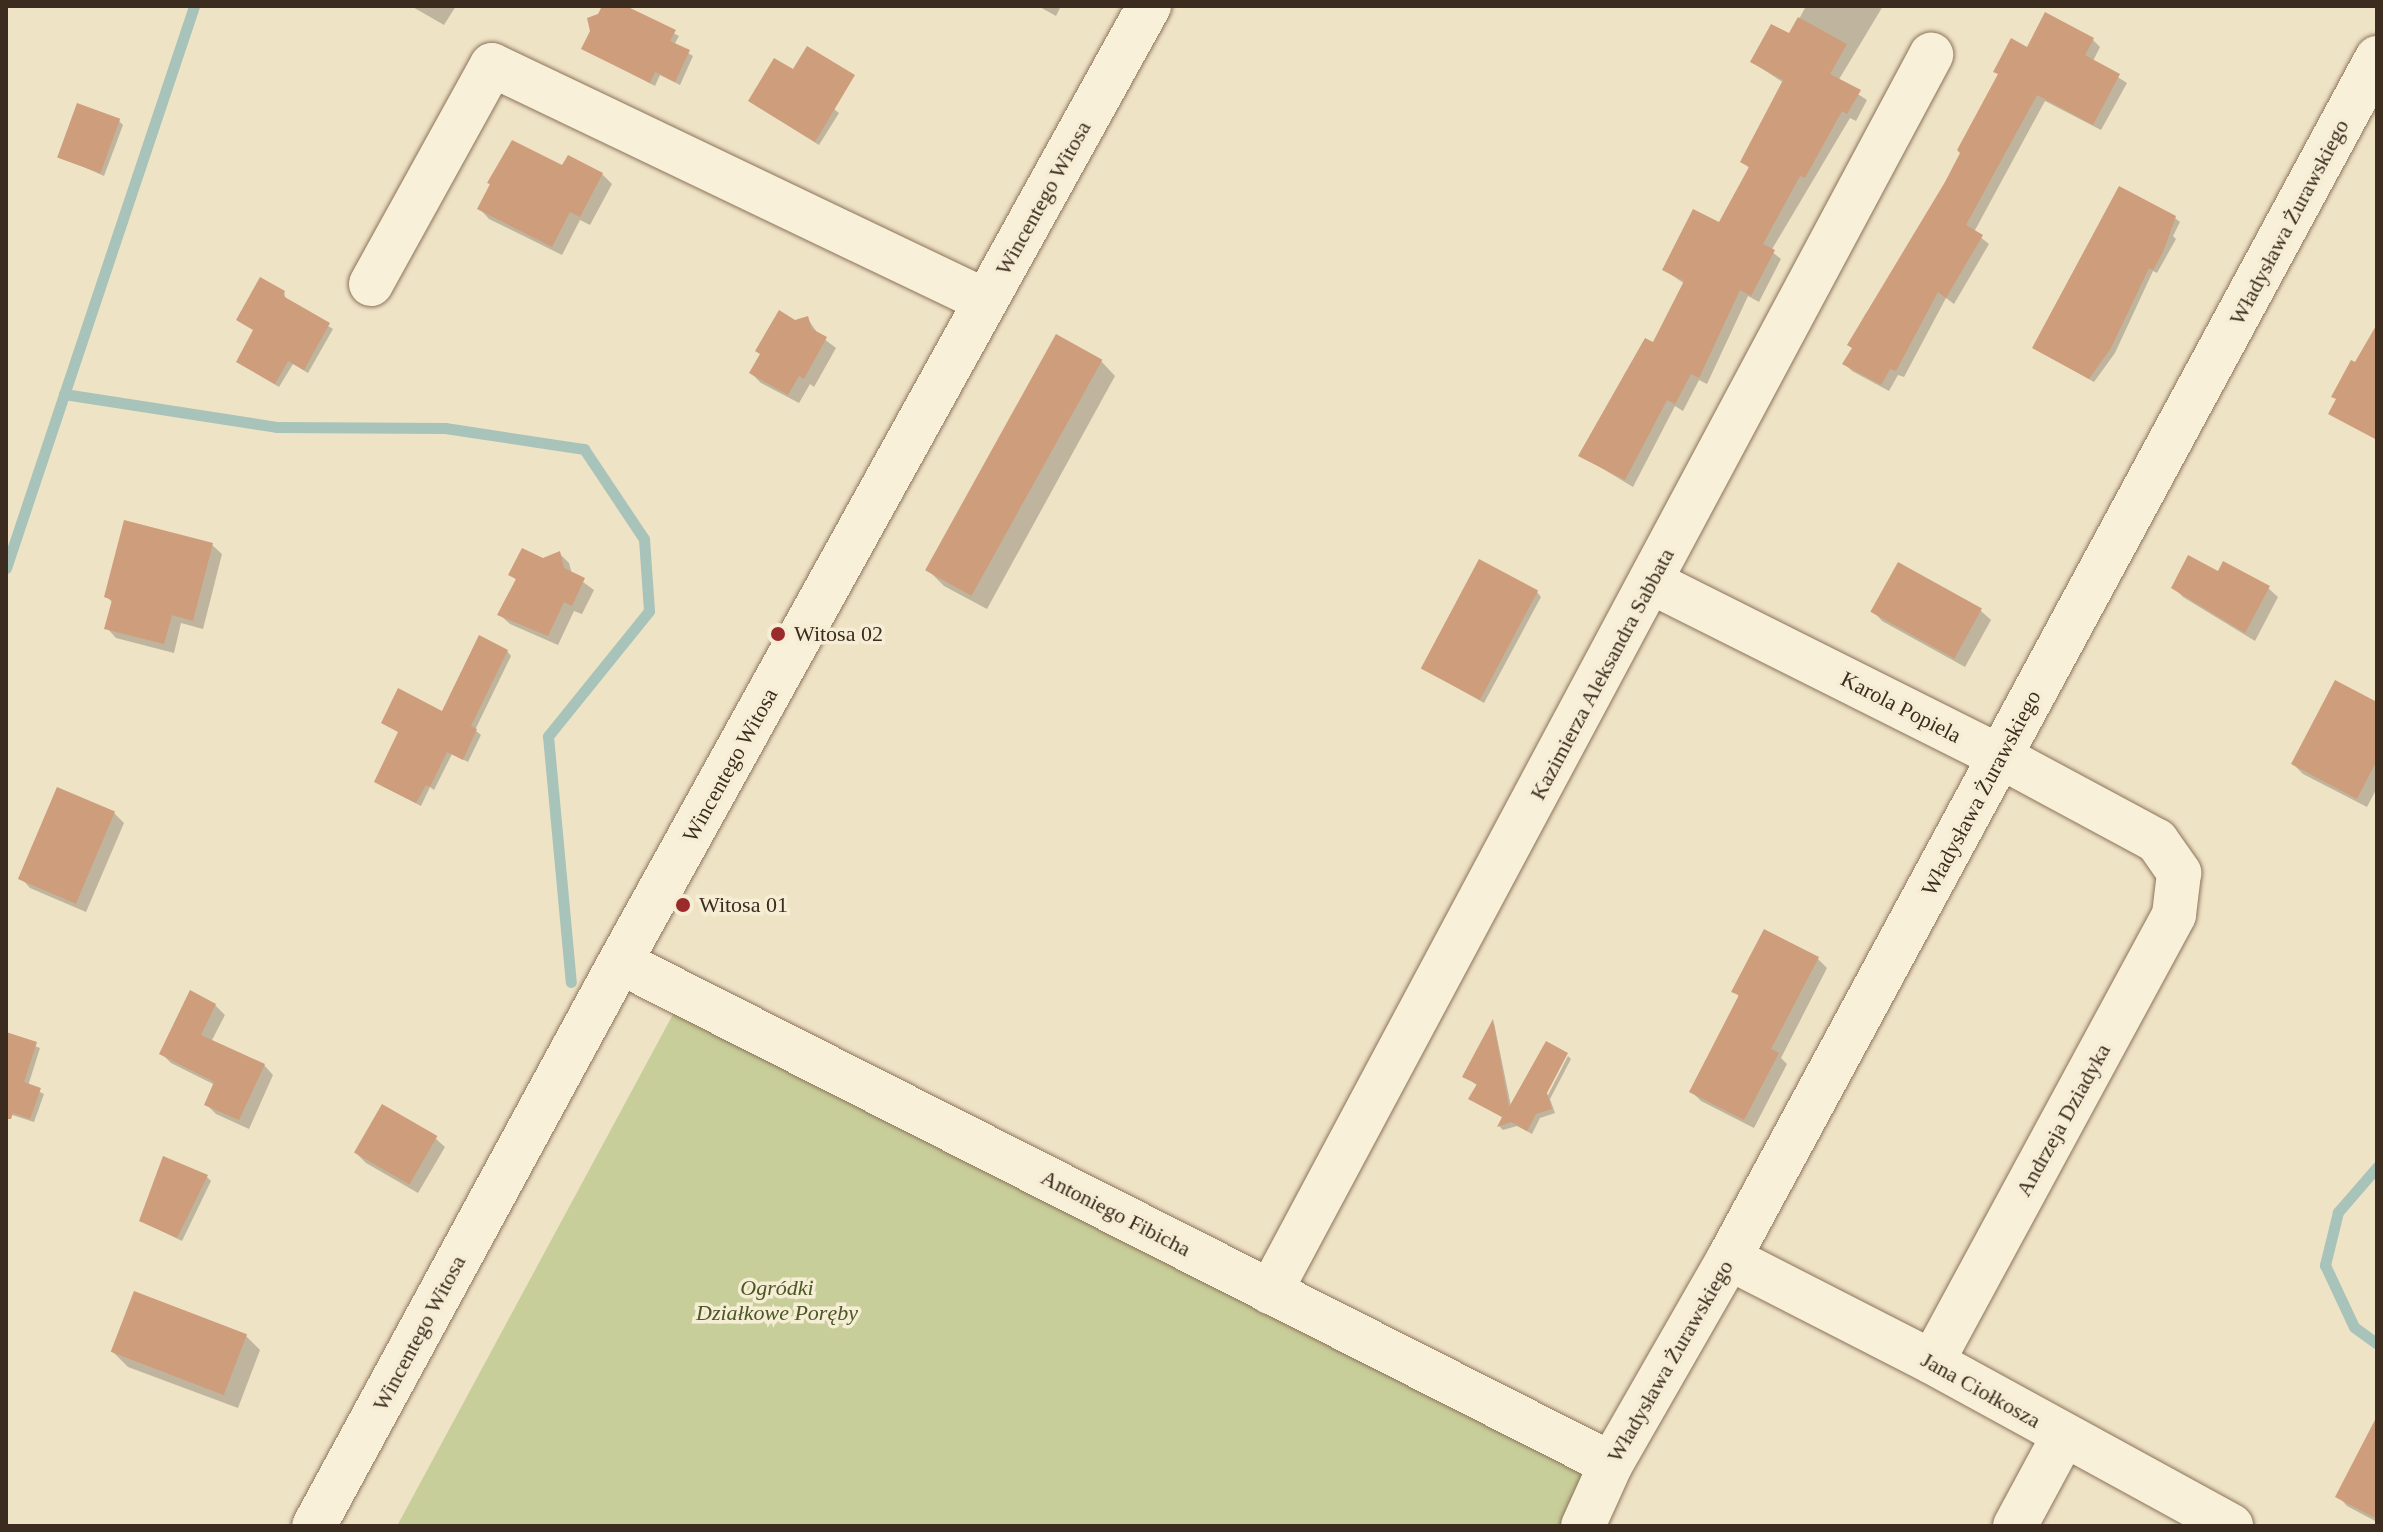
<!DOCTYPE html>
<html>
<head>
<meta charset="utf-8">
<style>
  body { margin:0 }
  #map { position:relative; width:2383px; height:1532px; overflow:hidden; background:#efe3c6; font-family:Georgia,serif }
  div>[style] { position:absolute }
  .green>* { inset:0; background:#c8ce99 }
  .shadow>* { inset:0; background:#0003 }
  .stream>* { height:11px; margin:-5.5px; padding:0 5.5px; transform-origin:5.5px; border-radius:5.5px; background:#a7c3ba }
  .building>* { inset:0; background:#ce9d7b; transform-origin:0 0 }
  .roads { filter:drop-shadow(0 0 2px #8b745b) drop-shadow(0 0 2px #8b745b) }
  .minor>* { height:44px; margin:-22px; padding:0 22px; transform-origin:22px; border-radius:22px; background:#f9f0d9 }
  .dots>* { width:22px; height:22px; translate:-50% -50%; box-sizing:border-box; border:4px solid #f6edd5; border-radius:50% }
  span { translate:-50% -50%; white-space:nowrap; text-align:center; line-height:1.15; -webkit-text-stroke:7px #f6edd5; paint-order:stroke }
  .street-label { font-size:22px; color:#3b2c1f }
  .poi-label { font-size:22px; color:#3b2c1f }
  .left { translate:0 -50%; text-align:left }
  .park-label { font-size:22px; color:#4b5725; font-style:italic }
  .frame { position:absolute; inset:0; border:8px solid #3b2c1f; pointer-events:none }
</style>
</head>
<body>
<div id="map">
  <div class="green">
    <div style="clip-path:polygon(684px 994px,1611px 1464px,1580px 1526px,397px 1526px)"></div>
  </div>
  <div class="shadow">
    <div style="clip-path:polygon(411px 6px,456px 6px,444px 25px)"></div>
    <div style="clip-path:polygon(604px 6px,621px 6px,679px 36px,674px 45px,693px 56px,680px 85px,660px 75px,655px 86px,584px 49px)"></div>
    <div style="clip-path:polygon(1038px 6px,1061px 6px,1056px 16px)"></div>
    <div style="clip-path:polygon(1806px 6px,1883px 6px,1838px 81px,1867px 100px,1856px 121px,1850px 118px,1771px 251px,1781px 259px,1759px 302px,1748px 296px,1707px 384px,1699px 380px,1683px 411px,1675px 406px,1633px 487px,1580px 455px,1654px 345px,1685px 284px,1664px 270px,1720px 225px,1750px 169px,1743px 161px,1784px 83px,1752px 62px,1790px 36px)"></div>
    <div style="clip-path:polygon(2093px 40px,2100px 47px,2093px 61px,2127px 83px,2101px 130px,2045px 101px,1974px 232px,1989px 244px,1954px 304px,1946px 298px,1904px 377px,1898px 375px,1889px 391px,1852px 371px,1845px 364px,1853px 349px,1849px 345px,1866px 313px,1870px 315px,2027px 49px)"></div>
    <div style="clip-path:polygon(755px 105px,834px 109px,839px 113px,819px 145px)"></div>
    <div style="clip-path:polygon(119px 121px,123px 125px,104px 176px,59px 156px)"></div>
    <div style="clip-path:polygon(563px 168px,602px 174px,612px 184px,590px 225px,580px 220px,562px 255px,489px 219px,480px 209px,492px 185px)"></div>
    <div style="clip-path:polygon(2175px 218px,2180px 222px,2173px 236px,2176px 239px,2157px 273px,2153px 271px,2115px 353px,2094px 382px,2034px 348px)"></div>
    <div style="clip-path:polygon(284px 292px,286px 300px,333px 329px,308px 373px,293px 364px,279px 387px,242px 365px)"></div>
    <div style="clip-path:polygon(807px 318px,819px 335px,836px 348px,814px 387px,810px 384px,799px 403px,761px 383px,751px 373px,795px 322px)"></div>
    <div style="clip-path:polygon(1101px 361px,1115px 376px,987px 609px,944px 586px,929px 571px)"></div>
    <div style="clip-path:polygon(212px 545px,222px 554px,203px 629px,181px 623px,174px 653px,116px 638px,107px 628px,113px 603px,106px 596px)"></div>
    <div style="clip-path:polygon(559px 553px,569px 563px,572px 574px,594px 590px,582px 614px,574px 611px,558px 645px,510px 624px,500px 615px,517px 581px,511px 574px)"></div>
    <div style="clip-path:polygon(1899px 565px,1981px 611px,1991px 620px,1965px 667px,1882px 621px,1873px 611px)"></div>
    <div style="clip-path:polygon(2173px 587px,2268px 588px,2278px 597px,2255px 641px,2183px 597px)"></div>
    <div style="clip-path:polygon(1537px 592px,1541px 597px,1484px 703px,1424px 669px)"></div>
    <div style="clip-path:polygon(507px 651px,511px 656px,475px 730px,481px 735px,468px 762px,452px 754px,434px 790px,430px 787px,421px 806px,380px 785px,376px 781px,400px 733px,383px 722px,443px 714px)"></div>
    <div style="clip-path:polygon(2377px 703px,2377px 788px,2367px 807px,2303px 774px,2293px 764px)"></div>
    <div style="clip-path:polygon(114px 813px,124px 823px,86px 912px,30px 888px,21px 878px)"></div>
    <div style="clip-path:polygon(1818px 959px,1827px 968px,1781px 1058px,1787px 1064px,1754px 1128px,1701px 1101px,1691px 1091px,1740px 998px,1734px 991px)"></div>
    <div style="clip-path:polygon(215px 1005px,225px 1015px,211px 1042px,264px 1065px,273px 1075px,249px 1129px,216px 1114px,206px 1104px,215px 1085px,171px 1063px,161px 1053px)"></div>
    <div style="clip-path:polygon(1494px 1023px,1511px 1106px,1544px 1103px,1568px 1056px,1571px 1059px,1550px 1099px,1555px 1113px,1540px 1118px,1532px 1134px,1517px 1126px,1503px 1130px,1499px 1126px,1504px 1118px,1475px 1102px,1478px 1086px,1464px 1076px)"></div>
    <div style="clip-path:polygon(6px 1035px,40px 1048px,28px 1086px,44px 1094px,34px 1122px,6px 1113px)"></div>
    <div style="clip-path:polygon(435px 1138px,445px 1147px,418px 1193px,366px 1163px,356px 1153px)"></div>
    <div style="clip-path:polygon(207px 1177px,211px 1181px,182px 1241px,141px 1221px)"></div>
    <div style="clip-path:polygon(246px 1336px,260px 1350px,238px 1408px,128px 1367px,113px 1352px)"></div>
    <div style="clip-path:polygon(2377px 1436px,2377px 1522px,2347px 1506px,2338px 1496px)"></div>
  </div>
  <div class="stream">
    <div style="left:64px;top:394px;width:215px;rotate:8.8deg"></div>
    <div style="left:276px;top:427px;width:169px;rotate:0.3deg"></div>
    <div style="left:445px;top:428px;width:141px;rotate:8.6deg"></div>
    <div style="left:584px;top:449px;width:108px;rotate:56.3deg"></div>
    <div style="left:644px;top:539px;width:72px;rotate:86deg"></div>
    <div style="left:649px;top:611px;width:161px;rotate:128.9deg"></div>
    <div style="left:548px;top:736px;width:247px;rotate:84.7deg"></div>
    <div style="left:6px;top:568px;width:593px;rotate:-71.5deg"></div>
    <div style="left:2377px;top:1167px;width:60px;rotate:130.9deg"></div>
    <div style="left:2338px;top:1212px;width:55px;rotate:103.8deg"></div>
    <div style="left:2325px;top:1265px;width:68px;rotate:64.9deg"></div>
    <div style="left:2354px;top:1327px;width:29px;rotate:36deg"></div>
  </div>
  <div class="building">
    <div style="clip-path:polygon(602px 6px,626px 6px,676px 30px,670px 41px,690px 50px,675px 82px,655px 72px,650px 83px,581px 49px,590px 31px,587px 18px,598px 14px)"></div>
    <div style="clip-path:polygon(2045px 12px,2094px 38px,2085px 55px,2120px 74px,2093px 125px,2037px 95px,1966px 225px,1983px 235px,1946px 298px,1938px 292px,1896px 371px,1890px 369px,1881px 385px,1842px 364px,1852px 348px,1847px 345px,1945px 182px,1960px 153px,1957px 150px,1998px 74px,1993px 72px,2011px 38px,2027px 47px)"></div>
    <div style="clip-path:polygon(1798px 17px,1847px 44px,1830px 74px,1861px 90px,1847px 114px,1842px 111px,1805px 178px,1800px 176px,1763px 244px,1775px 250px,1751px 296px,1740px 290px,1699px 378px,1691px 374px,1675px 404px,1667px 400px,1625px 480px,1578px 456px,1645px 338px,1653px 342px,1684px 281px,1662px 270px,1693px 209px,1719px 222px,1749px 167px,1740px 162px,1783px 80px,1750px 62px,1771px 24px,1789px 33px)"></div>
    <div style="clip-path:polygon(807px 46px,855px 75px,815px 142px,748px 101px,774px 58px,793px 69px)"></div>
    <div style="left:77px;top:103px;width:46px;height:58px;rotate:20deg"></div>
    <div style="clip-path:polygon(512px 140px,562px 165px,568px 155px,603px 173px,580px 217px,570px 212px,552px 247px,477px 209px,490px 184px,487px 183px)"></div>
    <div style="clip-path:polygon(2119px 186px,2176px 216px,2163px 252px,2153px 270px,2149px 268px,2111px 348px,2089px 379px,2032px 348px)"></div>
    <div style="clip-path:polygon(260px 277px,285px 291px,283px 296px,330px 323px,304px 370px,288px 361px,275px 384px,236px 362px,253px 330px,236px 320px)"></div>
    <div style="clip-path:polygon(779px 310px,795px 320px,808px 316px,812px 329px,827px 337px,804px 379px,799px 376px,788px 395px,749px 373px,760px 354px,755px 351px)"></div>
    <div style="clip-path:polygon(2377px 324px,2377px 440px,2328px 414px,2336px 399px,2331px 397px,2351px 360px,2355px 362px)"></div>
    <div style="left:1056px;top:334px;width:53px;height:270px;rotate:29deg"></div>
    <div style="clip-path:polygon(124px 520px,213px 543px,193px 621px,172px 615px,164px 644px,104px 629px,112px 600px,104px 597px)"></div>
    <div style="clip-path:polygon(522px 548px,543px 558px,560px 551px,564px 568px,585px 578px,572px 606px,564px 602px,548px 636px,497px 615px,516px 579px,508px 575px)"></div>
    <div style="clip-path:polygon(2188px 555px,2218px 571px,2223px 561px,2270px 586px,2245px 633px,2171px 588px)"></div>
    <div style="left:1479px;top:559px;width:67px;height:124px;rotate:28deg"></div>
    <div style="left:1898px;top:562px;width:96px;height:57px;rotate:29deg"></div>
    <div style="clip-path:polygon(479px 635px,508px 650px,471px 726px,477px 729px,463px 760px,447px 752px,430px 787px,426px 785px,416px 803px,374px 782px,398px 732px,381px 723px,398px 688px,442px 711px)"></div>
    <div style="clip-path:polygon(2335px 680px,2377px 702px,2377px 760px,2357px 799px,2291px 764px)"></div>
    <div style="left:57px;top:787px;width:63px;height:100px;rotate:23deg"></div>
    <div style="clip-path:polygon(1764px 929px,1819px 957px,1771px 1049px,1779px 1053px,1744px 1120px,1689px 1092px,1739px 995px,1731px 992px)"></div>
    <div style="clip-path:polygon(190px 990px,216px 1004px,201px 1035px,265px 1064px,239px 1120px,204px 1105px,214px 1082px,159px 1054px)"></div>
    <div style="clip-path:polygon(1493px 1019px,1509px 1107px,1546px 1041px,1568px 1053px,1547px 1093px,1552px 1109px,1536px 1114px,1527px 1131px,1511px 1122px,1497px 1127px,1502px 1117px,1468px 1099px,1477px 1084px,1462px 1077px)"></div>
    <div style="clip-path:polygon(6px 1032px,37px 1042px,24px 1082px,41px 1088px,30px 1119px,13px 1113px,11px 1119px,6px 1119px)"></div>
    <div style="left:382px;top:1104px;width:64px;height:56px;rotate:30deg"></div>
    <div style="clip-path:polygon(163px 1156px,208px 1175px,177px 1238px,139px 1221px)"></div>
    <div style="left:134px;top:1291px;width:121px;height:65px;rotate:21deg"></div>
    <div style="clip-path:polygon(2377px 1416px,2377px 1519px,2335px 1497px)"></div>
  </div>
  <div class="roads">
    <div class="minor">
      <div style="left:371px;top:284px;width:250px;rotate:-61.1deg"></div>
      <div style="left:492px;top:65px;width:547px;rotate:25.54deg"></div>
      <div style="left:1651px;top:582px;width:391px;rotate:26.6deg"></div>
      <div style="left:2001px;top:757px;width:177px;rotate:28.3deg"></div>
      <div style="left:2157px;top:841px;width:39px;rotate:55deg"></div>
      <div style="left:2179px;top:873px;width:42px;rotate:96.8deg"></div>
      <div style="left:2174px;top:915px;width:508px;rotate:118.43deg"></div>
      <div style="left:620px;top:962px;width:1111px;rotate:26.86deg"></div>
      <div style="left:1729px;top:1258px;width:228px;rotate:27.1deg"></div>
      <div style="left:1932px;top:1362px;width:341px;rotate:28.7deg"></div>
      <div style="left:1270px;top:1292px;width:1403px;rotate:-61.88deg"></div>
      <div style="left:314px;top:1526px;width:642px;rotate:-61.52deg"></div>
      <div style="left:620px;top:962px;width:1093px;rotate:-61.04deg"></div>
      <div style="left:1583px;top:1526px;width:68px;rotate:-65.7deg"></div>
      <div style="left:1611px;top:1464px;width:237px;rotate:-60.2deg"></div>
      <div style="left:1729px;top:1258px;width:1364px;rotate:-61.63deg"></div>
      <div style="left:2015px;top:1526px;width:103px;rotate:-61.7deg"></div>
    </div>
  </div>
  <div class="dots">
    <div style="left:778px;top:634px;background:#9b2a2b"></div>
    <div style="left:683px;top:905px;background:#9b2a2b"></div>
  </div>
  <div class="street-label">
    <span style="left:1043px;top:198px;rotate:-61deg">Wincentego Witosa</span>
    <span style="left:2289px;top:222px;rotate:-62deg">Władysława Żurawskiego</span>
    <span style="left:1602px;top:674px;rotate:-62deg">Kazimierza Aleksandra Sabbata</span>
    <span style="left:1901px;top:707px;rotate:27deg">Karola Popiela</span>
    <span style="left:730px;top:765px;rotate:-61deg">Wincentego Witosa</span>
    <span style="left:1981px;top:793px;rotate:-62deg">Władysława Żurawskiego</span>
    <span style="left:2063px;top:1120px;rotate:-61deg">Andrzeja Dziadyka</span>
    <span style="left:1116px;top:1213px;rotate:27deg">Antoniego Fibicha</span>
    <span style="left:419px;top:1333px;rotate:-62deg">Wincentego Witosa</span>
    <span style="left:1670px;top:1361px;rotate:-60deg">Władysława Żurawskiego</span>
    <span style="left:1981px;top:1390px;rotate:29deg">Jana Ciołkosza</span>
  </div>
  <div class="poi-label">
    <span class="left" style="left:794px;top:634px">Witosa 02</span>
    <span class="left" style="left:699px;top:905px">Witosa 01</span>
  </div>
  <div class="park-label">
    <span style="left:777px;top:1300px">Ogródki<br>Działkowe Poręby</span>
  </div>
  <div class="frame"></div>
</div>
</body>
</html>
